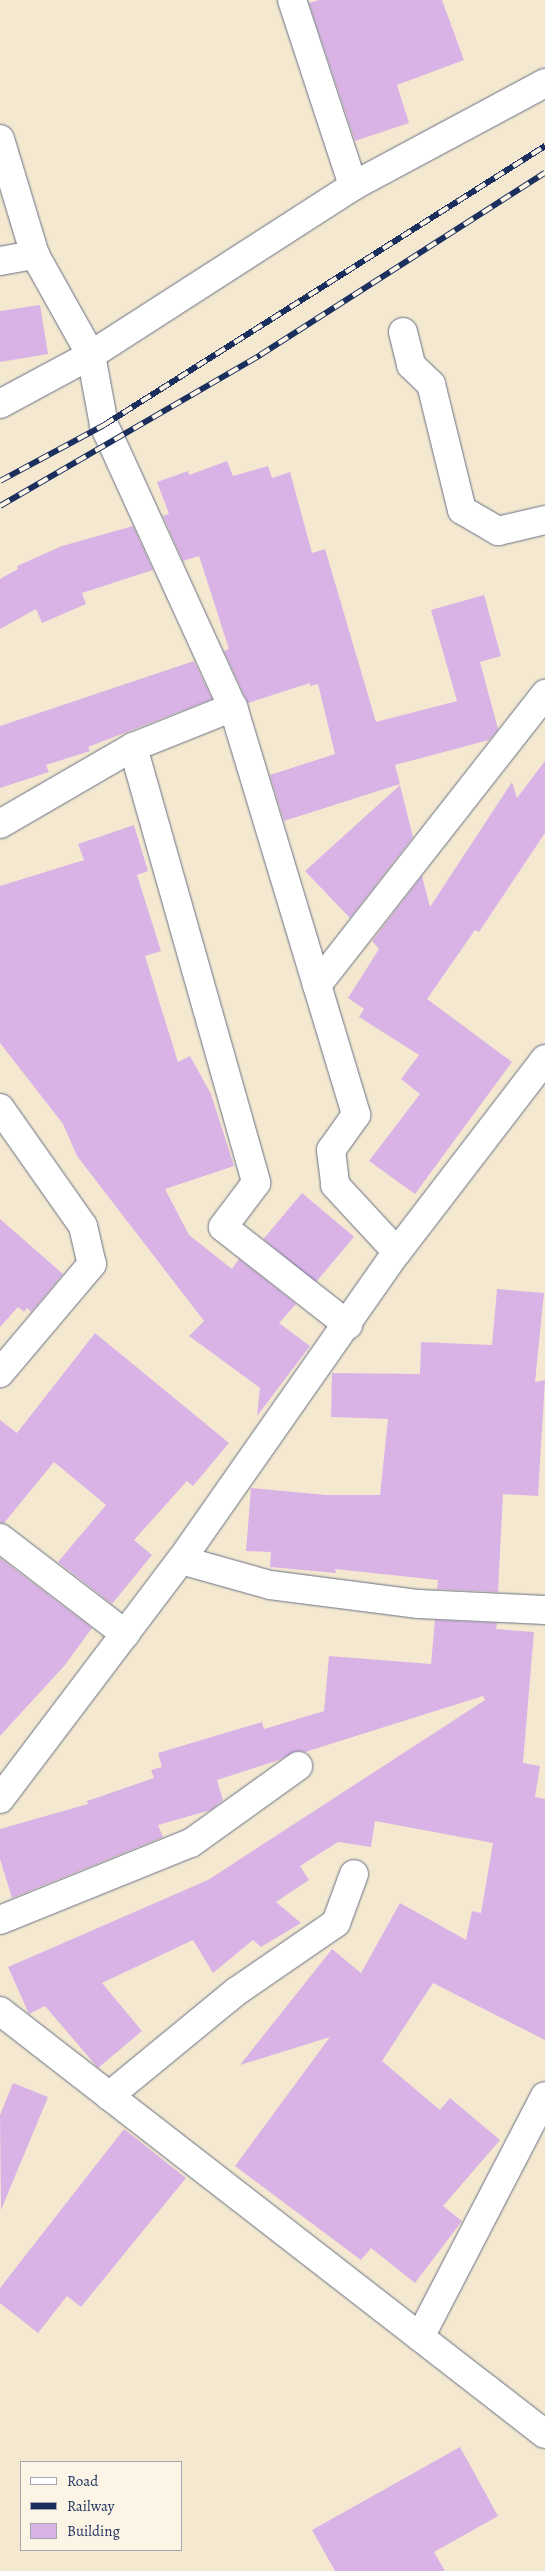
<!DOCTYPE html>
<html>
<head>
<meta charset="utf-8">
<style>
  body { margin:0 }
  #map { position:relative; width:545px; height:2571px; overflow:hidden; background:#f4e9d0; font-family:Alegreya,serif }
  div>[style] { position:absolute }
  .building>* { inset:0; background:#dab3e6; transform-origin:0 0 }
  .roads { filter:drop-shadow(0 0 1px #677086) drop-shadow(0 0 1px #677086) }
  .minor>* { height:28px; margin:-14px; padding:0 14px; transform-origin:14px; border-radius:14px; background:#fff }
  .rail>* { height:5.5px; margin-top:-2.75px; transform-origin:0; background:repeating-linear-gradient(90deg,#fcf5e5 0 11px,#1b2f5e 0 22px); box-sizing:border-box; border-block:1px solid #1b2f5e }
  span { translate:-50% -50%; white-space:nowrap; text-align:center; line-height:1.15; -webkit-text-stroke:4px #fcf5e5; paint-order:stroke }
  .legend { position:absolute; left:20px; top:2461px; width:162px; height:90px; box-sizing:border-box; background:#fcf5e5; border:1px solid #a2a6af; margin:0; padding:6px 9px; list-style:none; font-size:15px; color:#1b2f5e }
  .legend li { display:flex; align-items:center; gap:10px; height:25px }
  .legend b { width:25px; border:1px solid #a2a6af }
</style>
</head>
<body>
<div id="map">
  <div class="building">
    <div style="clip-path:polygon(319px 0,442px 0,464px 60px,397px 85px,409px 123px,355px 141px,309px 3px)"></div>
    <div style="clip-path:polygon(40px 305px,48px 354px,0 362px,0 311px)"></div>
    <div style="clip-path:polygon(227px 461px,233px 476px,268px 466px,272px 478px,290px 472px,312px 553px,325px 549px,376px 722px,457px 701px,431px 610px,484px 595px,501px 656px,480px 662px,498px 729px,489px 740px,395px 765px,400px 784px,284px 821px,270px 775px,335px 754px,318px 684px,310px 686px,310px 683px,248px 703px,224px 651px,229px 649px,199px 556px,183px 561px,163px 516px,169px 514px,157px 482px,188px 471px,189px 475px)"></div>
    <div style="clip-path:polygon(133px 526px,153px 570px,82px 593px,86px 604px,42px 623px,36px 609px,0 629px,0 579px,18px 569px,17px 566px,62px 546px)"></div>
    <div style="clip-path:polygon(194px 661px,212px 699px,88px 747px,90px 751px,46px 765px,49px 772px,0 788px,0 726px)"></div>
    <div style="clip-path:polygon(545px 761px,545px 833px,479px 932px,475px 930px,427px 999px,512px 1062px,415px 1194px,369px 1161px,420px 1094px,401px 1079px,419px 1055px,359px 1017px,364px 1009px,348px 998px,379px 949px,372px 941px,422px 876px,430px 907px,512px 782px,517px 798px)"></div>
    <div style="clip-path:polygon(400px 785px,413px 837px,350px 918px,305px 871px)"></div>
    <div style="clip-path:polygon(134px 825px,148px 871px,137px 875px,161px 951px,145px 956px,178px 1062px,190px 1056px,211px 1094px,234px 1166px,165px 1189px,189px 1235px,232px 1269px,239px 1259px,296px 1304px,279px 1323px,310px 1346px,257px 1416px,260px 1388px,189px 1336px,204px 1321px,77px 1156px,63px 1124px,0 1043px,0 886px,84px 860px,78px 844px)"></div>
    <div style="left:302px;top:1193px;width:68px;height:60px;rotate:40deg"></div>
    <div style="clip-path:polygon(0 1219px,63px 1274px,31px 1312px,27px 1308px,24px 1312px,18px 1307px,0 1327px)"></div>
    <div style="clip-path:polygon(497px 1289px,544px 1293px,535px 1382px,545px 1380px,538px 1496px,503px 1494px,498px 1592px,437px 1589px,438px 1580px,335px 1569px,336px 1573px,270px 1567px,271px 1552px,246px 1551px,251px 1488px,326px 1495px,380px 1495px,388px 1419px,331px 1417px,332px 1373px,420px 1374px,421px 1342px,492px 1345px)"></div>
    <div style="clip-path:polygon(95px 1333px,229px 1443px,193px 1486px,187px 1481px,134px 1540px,152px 1555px,112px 1604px,58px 1562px,106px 1505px,54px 1462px,4px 1523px,0 1523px,0 1420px,17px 1433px)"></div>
    <div style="clip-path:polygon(0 1558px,92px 1628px,65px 1665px,0 1736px)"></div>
    <div style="clip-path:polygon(435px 1620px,497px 1623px,496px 1629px,534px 1632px,523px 1763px,540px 1766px,535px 1797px,545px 1799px,545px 2040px,433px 1983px,382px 2061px,440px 2110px,450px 2098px,500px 2140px,443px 2206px,462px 2221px,415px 2283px,371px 2248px,361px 2260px,235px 2166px,330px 2037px,240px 2065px,332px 1949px,361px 1973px,400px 1903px,466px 1940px,472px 1911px,481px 1913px,493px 1843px,375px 1821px,371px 1847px,338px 1842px,300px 1866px,309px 1880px,276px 1902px,301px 1923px,261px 1947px,253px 1940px,213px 1973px,193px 1940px,102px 1983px,142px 2031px,98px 2068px,45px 2006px,29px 2014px,8px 1967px,208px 1880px,485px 1700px,483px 1696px,305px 1752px,296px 1751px,279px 1760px,217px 1780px,223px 1800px,211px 1810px,158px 1825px,163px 1837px,12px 1898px,0 1859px,0 1829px,88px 1804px,87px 1801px,154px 1778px,151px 1770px,162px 1767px,158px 1753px,262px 1722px,264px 1729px,324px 1711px,329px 1656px,431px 1664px)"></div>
    <div style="clip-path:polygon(13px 2083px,48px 2097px,1px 2210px,0 2115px)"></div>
    <div style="clip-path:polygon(124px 2129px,186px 2178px,81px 2307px,67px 2296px,38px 2333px,0 2303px,0 2288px)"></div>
    <div style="clip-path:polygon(460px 2447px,498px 2516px,434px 2552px,445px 2571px,335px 2571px,312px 2530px)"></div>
  </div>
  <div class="roads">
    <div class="minor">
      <div style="left:292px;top:0;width:196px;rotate:71.8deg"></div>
      <div style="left:0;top:139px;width:121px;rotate:73.2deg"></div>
      <div style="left:35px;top:255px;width:115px;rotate:60.8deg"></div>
      <div style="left:91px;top:355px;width:71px;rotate:79.5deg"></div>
      <div style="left:104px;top:425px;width:313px;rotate:65.5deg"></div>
      <div style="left:234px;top:710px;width:423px;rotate:73.2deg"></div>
      <div style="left:356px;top:1115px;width:43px;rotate:125.5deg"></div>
      <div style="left:331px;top:1150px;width:35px;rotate:83deg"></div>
      <div style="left:335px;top:1185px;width:91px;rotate:47.2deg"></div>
      <div style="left:0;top:261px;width:36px;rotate:-10deg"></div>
      <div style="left:403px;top:332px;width:34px;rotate:76deg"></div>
      <div style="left:411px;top:365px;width:28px;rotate:44deg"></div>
      <div style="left:431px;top:384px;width:130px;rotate:76.2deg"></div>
      <div style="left:462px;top:510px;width:42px;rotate:30.3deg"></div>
      <div style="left:498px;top:531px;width:48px;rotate:-13.2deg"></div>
      <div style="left:0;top:404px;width:103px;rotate:-28.3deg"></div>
      <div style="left:91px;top:355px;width:312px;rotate:-32.8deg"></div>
      <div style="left:353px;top:186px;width:218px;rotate:-28.2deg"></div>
      <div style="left:133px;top:747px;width:108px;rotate:-21.8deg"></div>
      <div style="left:0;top:824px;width:154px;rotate:-30.1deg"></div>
      <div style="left:133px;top:747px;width:453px;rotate:74.2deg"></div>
      <div style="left:256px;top:1183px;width:55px;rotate:126.9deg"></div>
      <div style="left:223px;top:1227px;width:159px;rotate:38.1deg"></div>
      <div style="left:317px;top:985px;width:370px;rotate:-51.9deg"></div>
      <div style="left:0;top:1108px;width:144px;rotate:54.9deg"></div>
      <div style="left:83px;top:1226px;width:39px;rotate:77deg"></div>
      <div style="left:92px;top:1264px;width:143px;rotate:130.2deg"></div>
      <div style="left:0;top:1538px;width:158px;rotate:37.5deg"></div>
      <div style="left:181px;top:1560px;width:92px;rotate:15.7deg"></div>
      <div style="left:270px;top:1585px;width:150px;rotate:7.3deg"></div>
      <div style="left:419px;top:1604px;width:126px;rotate:2.7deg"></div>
      <div style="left:0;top:1799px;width:300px;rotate:-52.9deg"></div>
      <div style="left:181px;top:1560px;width:376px;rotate:-55deg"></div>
      <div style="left:397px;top:1252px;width:243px;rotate:-52.5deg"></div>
      <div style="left:0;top:1920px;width:206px;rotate:-22deg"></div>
      <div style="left:191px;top:1843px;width:132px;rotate:-35.7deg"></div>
      <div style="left:0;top:2011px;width:690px;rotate:37.82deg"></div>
      <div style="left:109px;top:2096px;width:166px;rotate:-39.4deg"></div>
      <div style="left:237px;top:1991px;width:120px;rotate:-34.5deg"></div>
      <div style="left:336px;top:1923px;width:52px;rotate:-69.8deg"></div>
      <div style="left:420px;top:2337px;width:271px;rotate:-62.6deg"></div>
    </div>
  </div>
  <div class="rail">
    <div style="left:0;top:481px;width:118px;rotate:-28.3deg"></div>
    <div style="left:104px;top:425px;width:522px;rotate:-32.32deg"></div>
    <div style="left:0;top:506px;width:301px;rotate:-30.1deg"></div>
    <div style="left:260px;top:355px;width:338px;rotate:-32.6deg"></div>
  </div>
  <ul class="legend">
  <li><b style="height:6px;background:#fff"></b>Road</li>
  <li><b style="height:6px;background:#1b2f5e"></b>Railway</li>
  <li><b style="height:14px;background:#dab3e6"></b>Building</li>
  </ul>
</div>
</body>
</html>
